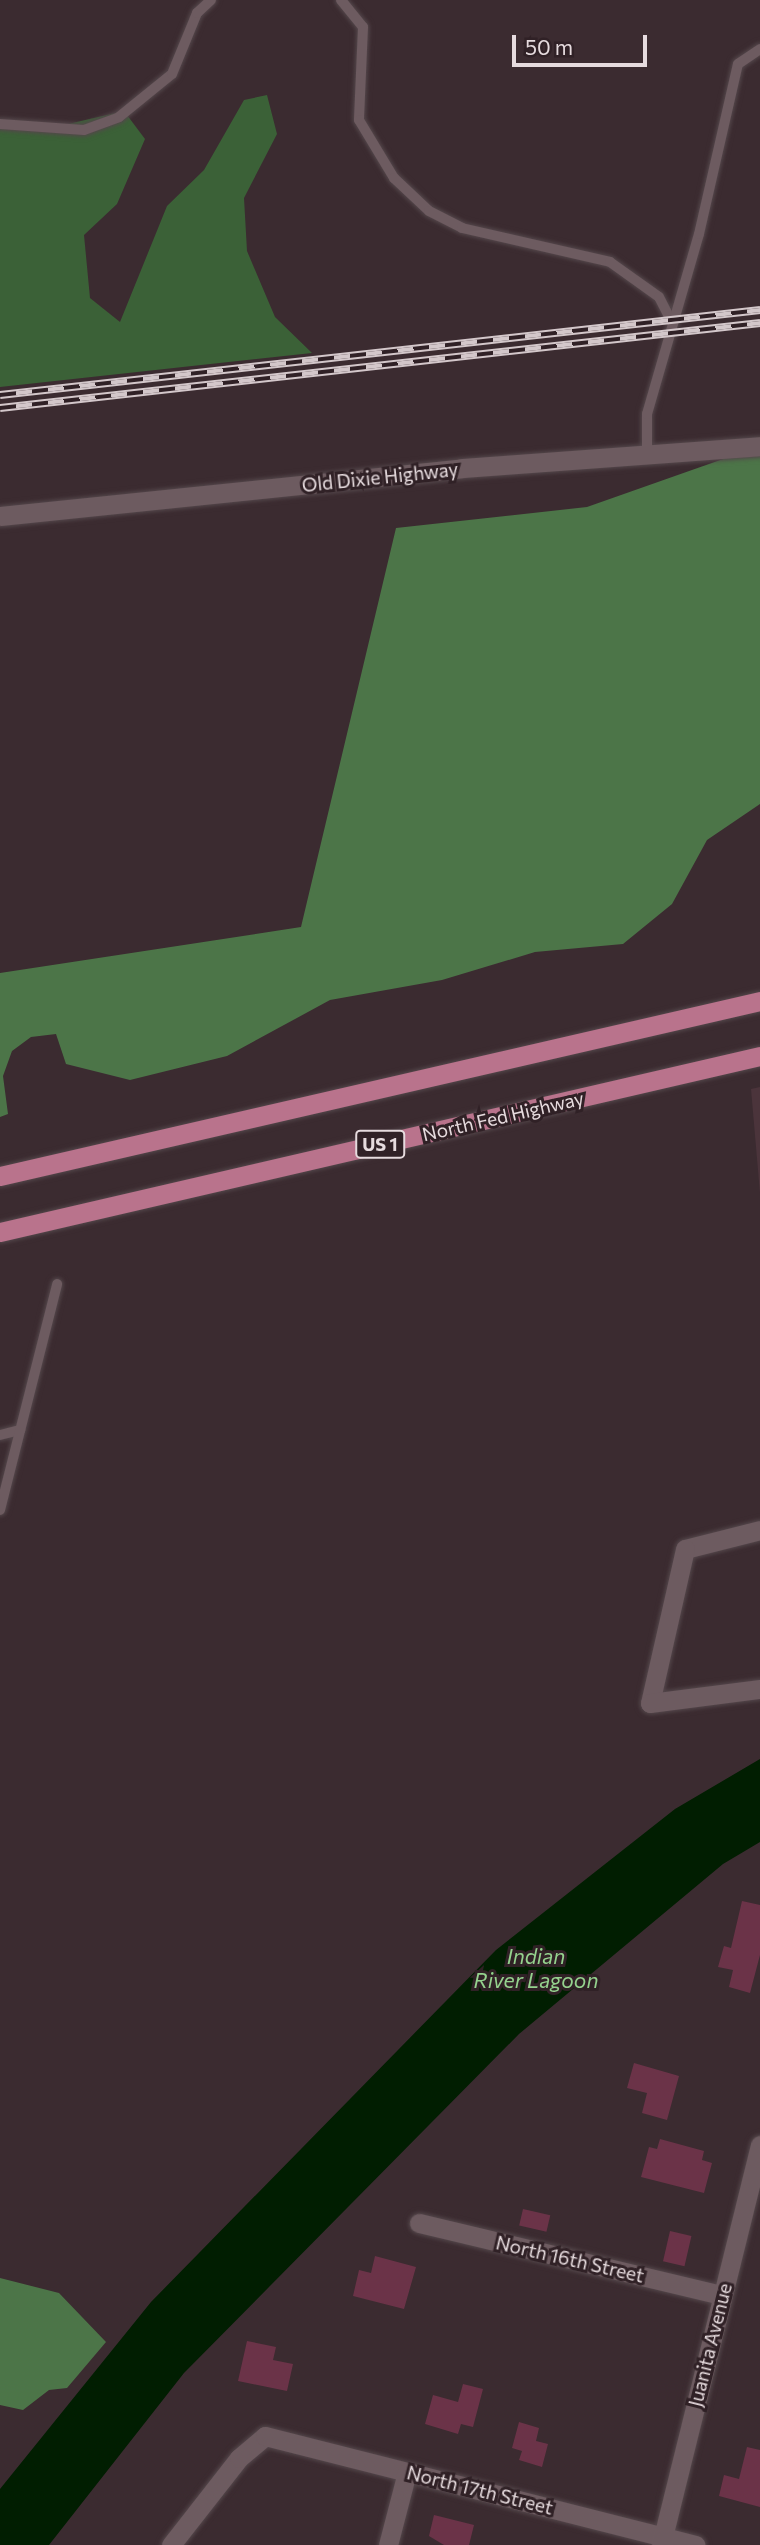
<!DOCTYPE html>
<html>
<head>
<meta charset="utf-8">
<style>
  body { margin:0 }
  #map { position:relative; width:760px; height:2545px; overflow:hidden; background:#3b2b30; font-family:Commissioner,sans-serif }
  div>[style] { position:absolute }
  .built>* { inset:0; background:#4b343b }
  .green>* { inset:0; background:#3b6137 }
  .forest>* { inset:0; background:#4c7548 }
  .water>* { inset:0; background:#011e01 }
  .building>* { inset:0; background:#6b3348; transform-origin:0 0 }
  .roads { filter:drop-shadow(0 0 2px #54474b) drop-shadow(0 0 2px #54474b) }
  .service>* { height:10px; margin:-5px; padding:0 5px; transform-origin:5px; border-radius:5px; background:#6d5b60 }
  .minor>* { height:19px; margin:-9.5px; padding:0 9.5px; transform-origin:9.5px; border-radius:9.5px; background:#6d5b60 }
  .tertiary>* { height:19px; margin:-9.5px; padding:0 9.5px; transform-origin:9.5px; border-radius:9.5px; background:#6d5b60 }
  .primary>* { height:19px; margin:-9.5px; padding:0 9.5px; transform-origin:9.5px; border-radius:9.5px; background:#b9738c }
  .rail>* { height:8px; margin-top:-4px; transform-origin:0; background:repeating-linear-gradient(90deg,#302126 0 16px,#d3c7ca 0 32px); box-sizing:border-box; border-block:2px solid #d3c7ca }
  span { translate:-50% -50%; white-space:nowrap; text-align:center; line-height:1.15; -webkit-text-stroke:6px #302126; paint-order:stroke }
  .shield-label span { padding:2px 5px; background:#302126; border:2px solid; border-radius:5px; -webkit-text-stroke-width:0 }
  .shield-label { font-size:18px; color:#e6dbde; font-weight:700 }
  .street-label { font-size:19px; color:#e6dbde }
  .water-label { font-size:21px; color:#95d28e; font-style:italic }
  .scale { position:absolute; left:512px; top:35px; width:135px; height:32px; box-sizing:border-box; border:4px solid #e6dbde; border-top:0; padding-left:9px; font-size:21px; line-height:24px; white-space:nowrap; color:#e6dbde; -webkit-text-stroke:5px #302126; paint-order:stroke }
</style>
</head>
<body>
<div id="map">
  <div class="built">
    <div style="clip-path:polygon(760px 1087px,760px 1193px,751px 1089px)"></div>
  </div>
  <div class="green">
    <div style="clip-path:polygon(267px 95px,277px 134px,244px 198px,247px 251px,275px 317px,312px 353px,0 387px,0 119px,38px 131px,124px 111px,145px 139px,117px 204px,84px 235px,90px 298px,120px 322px,167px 206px,204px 170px,244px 100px)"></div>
  </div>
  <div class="forest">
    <div style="clip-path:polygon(760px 446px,760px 804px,707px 840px,672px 904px,623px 944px,535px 952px,442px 980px,330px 1000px,227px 1056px,130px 1080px,66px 1064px,56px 1034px,31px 1037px,12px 1051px,3px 1076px,8px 1114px,0 1117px,0 973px,301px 927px,396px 528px,587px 507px)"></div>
    <div style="clip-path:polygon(0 2278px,59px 2293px,106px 2342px,67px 2388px,49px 2390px,23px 2410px,0 2405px)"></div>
  </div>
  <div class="water">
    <div style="clip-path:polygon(760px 1759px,760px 1842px,723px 1864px,519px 2034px,184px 2373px,49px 2545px,0 2545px,0 2489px,151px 2302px,496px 1950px,675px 1809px)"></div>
  </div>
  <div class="building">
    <div style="clip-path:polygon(742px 1901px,760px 1905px,760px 1955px,750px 1993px,729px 1987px,733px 1970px,718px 1967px,724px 1946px,731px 1948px)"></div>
    <div style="clip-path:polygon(634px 2063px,679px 2076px,667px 2120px,642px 2113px,647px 2093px,627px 2088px)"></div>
    <div style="clip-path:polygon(660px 2139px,704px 2151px,702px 2160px,712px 2163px,704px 2193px,641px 2177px,649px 2147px,657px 2149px)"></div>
    <div style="left:523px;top:2209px;width:28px;height:17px;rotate:13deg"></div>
    <div style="left:670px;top:2231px;width:22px;height:31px;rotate:13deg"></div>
    <div style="clip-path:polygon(375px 2256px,416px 2267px,404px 2309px,353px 2296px,359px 2270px,371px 2273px)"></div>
    <div style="clip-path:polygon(247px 2341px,276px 2347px,273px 2360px,293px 2364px,287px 2391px,238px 2381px)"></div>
    <div style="clip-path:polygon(463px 2384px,483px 2389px,473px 2427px,461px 2424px,458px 2434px,425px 2424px,433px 2395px,458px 2402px)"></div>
    <div style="clip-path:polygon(519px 2422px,539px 2428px,536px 2441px,548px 2444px,542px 2467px,519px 2460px,522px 2451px,512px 2448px)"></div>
    <div style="clip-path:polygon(747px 2447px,760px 2450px,760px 2507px,719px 2496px,724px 2475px,739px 2479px)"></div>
    <div style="clip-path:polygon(434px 2515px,474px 2525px,469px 2545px,444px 2545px,429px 2536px)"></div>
  </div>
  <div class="roads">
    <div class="service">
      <div style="left:341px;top:0;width:35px;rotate:51deg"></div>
      <div style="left:363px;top:27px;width:93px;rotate:92.5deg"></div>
      <div style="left:359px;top:120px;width:68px;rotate:58.9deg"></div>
      <div style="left:394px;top:178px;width:48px;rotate:43.3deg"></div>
      <div style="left:429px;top:211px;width:37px;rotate:27deg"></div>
      <div style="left:462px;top:228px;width:152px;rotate:12.9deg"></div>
      <div style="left:610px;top:262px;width:60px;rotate:35.5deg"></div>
      <div style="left:659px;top:297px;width:27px;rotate:63deg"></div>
      <div style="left:0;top:124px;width:84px;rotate:4.1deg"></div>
      <div style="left:84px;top:130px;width:37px;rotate:-20deg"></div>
      <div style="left:119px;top:117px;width:68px;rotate:-39.1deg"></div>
      <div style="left:172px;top:74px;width:66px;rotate:-67.7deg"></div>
      <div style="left:197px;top:13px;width:19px;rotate:-43deg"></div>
      <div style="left:647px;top:455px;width:41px;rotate:-90deg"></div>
      <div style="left:647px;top:414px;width:187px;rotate:-73.9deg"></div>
      <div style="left:699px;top:234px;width:174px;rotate:-77.1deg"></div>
      <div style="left:738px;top:64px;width:27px;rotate:-34deg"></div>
      <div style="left:0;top:1435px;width:21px;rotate:-14deg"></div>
      <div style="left:0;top:1510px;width:233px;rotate:-75.8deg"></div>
    </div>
    <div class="minor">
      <div style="left:760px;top:1530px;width:77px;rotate:165.8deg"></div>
      <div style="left:685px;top:1549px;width:158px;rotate:102.8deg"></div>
      <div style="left:650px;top:1703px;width:111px;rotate:-7.3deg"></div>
      <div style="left:419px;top:2223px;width:311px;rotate:13.4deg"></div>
      <div style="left:171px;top:2545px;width:110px;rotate:-52deg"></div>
      <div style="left:239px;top:2458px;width:34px;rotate:-40deg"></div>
      <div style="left:265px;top:2436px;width:444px;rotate:14.2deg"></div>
      <div style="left:388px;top:2545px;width:75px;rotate:-75.4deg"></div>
    </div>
    <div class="tertiary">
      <div style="left:0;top:516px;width:464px;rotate:-5.9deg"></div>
      <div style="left:462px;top:468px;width:299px;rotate:-4.2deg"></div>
      <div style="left:661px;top:2545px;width:412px;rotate:-76.1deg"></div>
    </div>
    <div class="primary">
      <div style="left:0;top:1176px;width:780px;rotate:-12.97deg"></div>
      <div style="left:0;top:1232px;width:780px;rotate:-13.04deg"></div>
    </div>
  </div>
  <div class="rail">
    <div style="left:0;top:395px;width:765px;rotate:-6.38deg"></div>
    <div style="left:0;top:408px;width:765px;rotate:-6.38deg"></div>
  </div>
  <div class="shield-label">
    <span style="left:380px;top:1144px">US 1</span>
  </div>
  <div class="street-label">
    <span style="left:380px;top:477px;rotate:-6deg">Old Dixie Highway</span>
    <span style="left:503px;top:1116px;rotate:-13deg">North Fed Highway</span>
    <span style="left:570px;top:2259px;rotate:13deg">North 16th Street</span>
    <span style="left:710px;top:2345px;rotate:-76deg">Juanita Avenue</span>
    <span style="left:480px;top:2490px;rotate:14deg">North 17th Street</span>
  </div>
  <div class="water-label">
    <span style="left:536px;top:1968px">Indian<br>River Lagoon</span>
  </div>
  <div class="scale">50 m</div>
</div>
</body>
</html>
